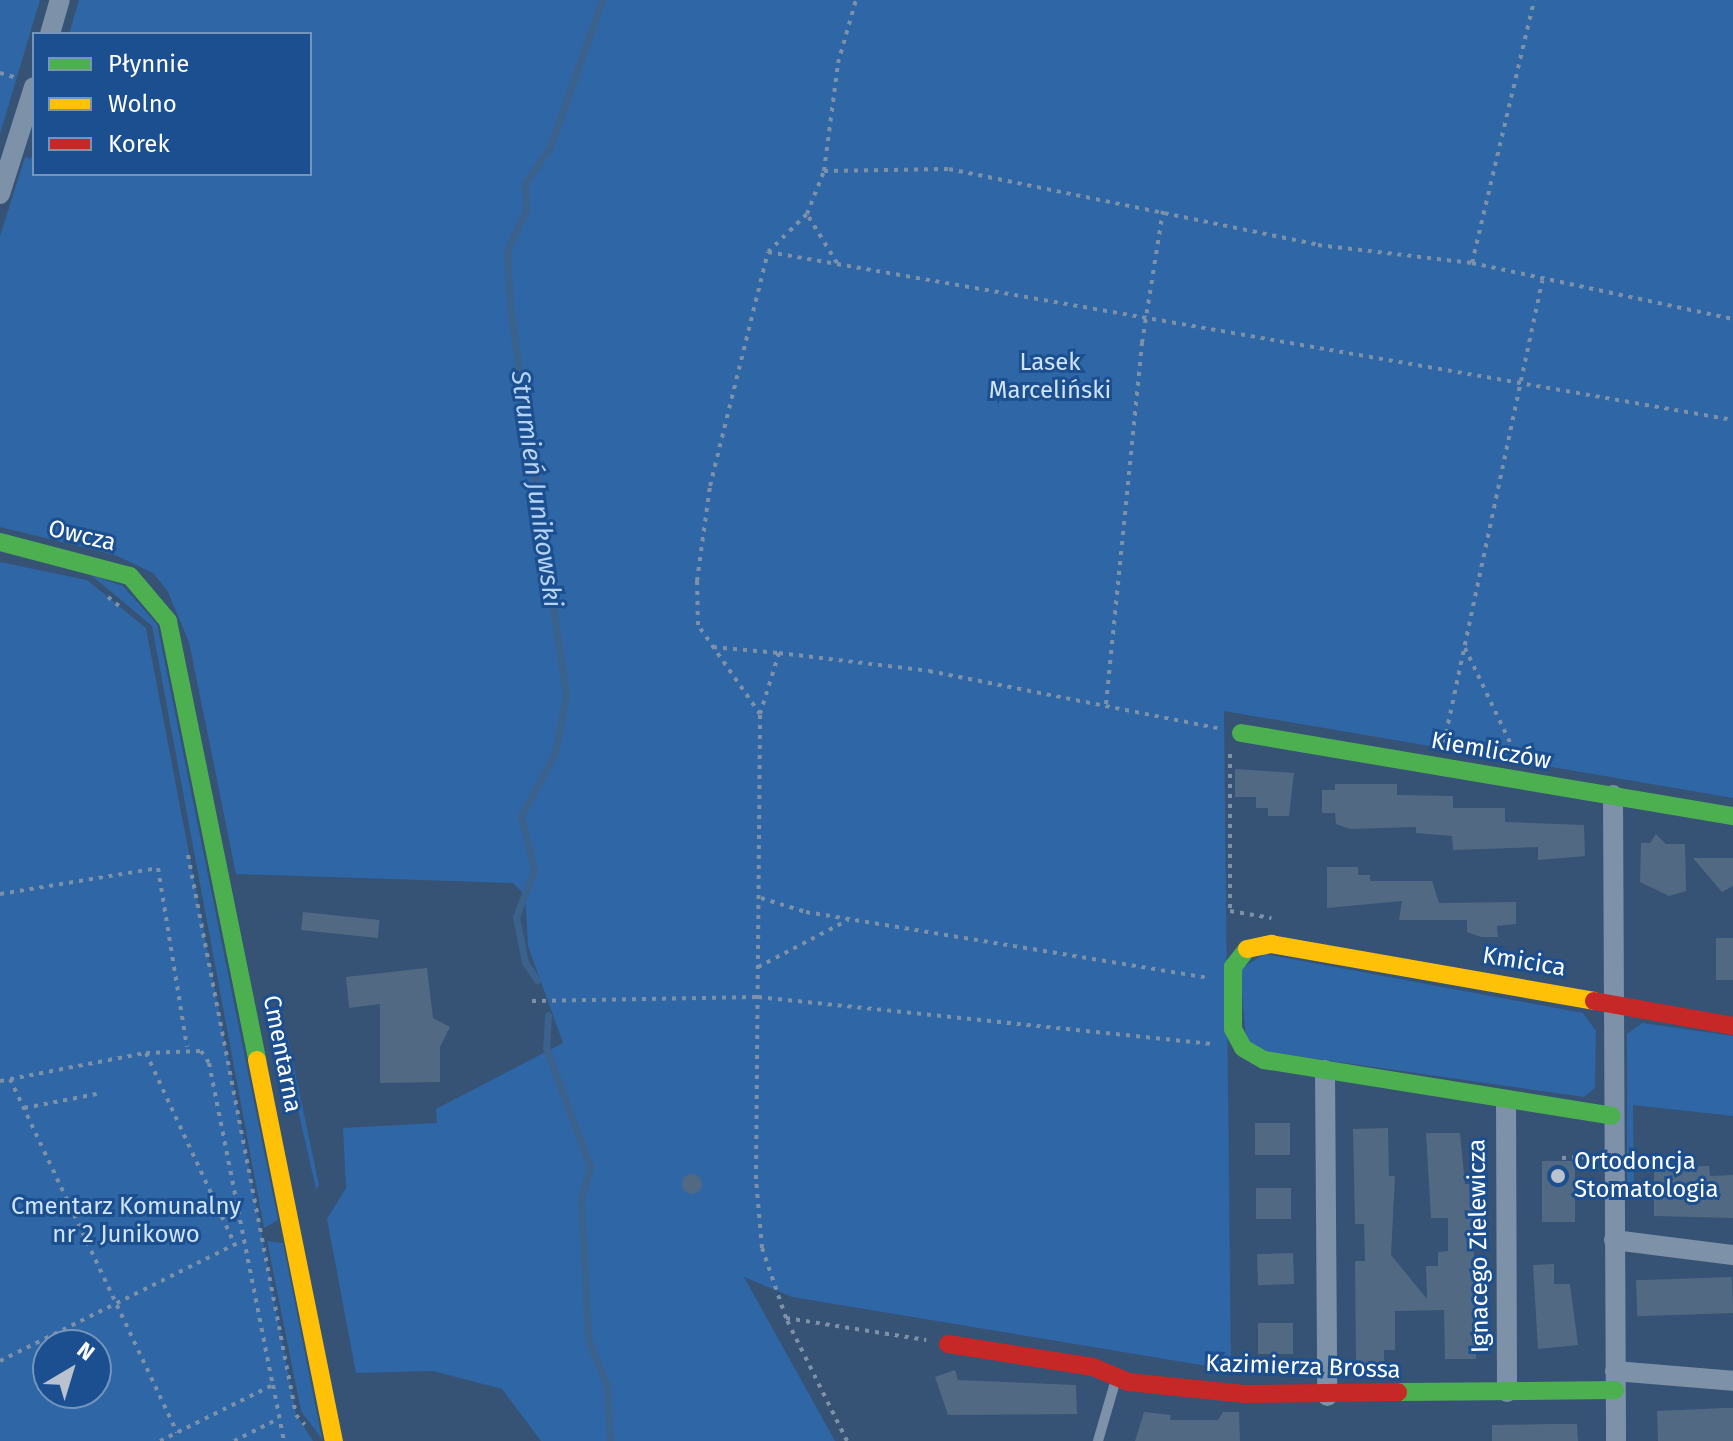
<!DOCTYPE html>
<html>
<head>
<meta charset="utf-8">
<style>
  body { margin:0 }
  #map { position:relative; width:1733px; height:1441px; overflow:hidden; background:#365274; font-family:"Fira Sans",sans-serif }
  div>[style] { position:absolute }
  .green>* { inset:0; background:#2f66a5 }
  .stream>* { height:7px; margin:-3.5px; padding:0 3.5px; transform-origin:3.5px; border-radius:3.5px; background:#3b618d }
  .building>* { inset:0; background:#526984; transform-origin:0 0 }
  .round { border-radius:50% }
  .path>* { height:4px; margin-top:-2px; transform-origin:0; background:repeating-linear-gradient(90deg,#7d92a8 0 4px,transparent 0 10px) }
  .lane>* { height:10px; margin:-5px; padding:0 5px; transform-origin:5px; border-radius:5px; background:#7d92a8 }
  .street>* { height:20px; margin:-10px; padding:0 10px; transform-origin:10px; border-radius:10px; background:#7d92a8 }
  .fast>* { height:18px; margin:-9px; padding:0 9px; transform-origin:9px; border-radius:9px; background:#4caf50 }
  .slow>* { height:18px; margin:-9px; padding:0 9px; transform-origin:9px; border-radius:9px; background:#ffc107 }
  .jam>* { height:18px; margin:-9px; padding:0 9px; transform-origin:9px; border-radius:9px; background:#c62828 }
  .dots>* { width:22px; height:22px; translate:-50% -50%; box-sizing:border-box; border:4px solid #1b4f8f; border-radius:50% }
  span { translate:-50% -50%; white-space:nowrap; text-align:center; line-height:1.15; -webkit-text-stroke:6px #1b4f8f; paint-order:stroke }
  .park-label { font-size:24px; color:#cfe3fa }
  .street-label { font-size:24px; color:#fff }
  .poi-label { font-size:24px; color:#fff }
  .left { translate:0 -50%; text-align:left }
  .water-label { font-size:26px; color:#b5d3f5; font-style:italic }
  .legend { position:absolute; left:32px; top:32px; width:280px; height:144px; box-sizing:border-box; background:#1b4f8f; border:2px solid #7695bc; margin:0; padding:10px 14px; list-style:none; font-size:24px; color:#fff }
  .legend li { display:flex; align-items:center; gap:16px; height:40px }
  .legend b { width:40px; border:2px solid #7695bc }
  .north { position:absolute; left:32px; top:1329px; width:80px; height:80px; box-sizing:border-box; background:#1b4f8f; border:2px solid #7695bc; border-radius:50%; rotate:38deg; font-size:22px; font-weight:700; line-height:32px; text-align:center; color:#fff }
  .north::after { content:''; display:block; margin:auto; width:28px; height:36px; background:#b9c2ce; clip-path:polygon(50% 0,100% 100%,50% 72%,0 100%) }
</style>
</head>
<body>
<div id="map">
  <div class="green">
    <div style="clip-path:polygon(0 0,40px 0,0 134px)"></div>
    <div style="clip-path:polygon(79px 0,1733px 0,1733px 798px,1224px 711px,1231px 1370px,792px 1297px,744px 1277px,835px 1441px,541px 1441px,502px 1389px,433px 1371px,356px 1373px,327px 1219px,346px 1188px,343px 1128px,437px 1123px,436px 1109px,563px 1043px,528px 946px,525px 895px,513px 883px,236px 874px,189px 642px,167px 590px,153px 573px,115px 555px,0 527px,0 236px,25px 157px,31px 159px,34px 149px,34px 174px,310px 174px,310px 34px,69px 34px)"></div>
    <div style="clip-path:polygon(evenodd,0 562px,87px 580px,146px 628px,296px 1414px,313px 1441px,0 1441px,0 562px,48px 1345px,96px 1345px,96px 1393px,48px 1393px,48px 1345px)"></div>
    <div style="clip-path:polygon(91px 575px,123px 586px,157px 624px,278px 1220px,264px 1228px,152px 626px)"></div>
    <div style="clip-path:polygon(1265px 954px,1583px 1013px,1596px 1031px,1595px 1088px,1584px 1097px,1262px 1051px,1246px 1039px,1240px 969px)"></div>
    <div style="clip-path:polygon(1642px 1023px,1733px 1036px,1733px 1116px,1633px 1105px,1634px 1187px,1627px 1187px,1627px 1034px)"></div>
    <div style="clip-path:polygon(288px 1039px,319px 1185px,316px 1189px,282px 1040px)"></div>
    <div style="clip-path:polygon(267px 1241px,283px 1243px,322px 1439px,301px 1411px)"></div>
  </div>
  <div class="stream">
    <div style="left:537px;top:980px;width:22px;rotate:-124deg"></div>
    <div style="left:525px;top:962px;width:46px;rotate:-101.3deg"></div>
    <div style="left:516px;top:917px;width:50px;rotate:-69deg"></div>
    <div style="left:534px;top:870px;width:56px;rotate:-103.5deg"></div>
    <div style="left:521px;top:816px;width:72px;rotate:-61.6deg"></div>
    <div style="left:555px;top:753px;width:58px;rotate:-79.1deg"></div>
    <div style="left:566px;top:696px;width:393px;rotate:-98.2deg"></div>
    <div style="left:510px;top:307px;width:57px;rotate:-93deg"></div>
    <div style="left:507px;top:250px;width:44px;rotate:-64.6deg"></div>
    <div style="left:526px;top:210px;width:27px;rotate:-92deg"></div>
    <div style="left:525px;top:183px;width:44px;rotate:-55.2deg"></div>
    <div style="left:550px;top:147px;width:156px;rotate:-70.5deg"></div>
    <div style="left:548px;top:1015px;width:33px;rotate:93deg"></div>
    <div style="left:546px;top:1048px;width:126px;rotate:69.6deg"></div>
    <div style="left:590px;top:1166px;width:34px;rotate:105deg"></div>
    <div style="left:581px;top:1199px;width:140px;rotate:87.1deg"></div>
    <div style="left:588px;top:1339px;width:51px;rotate:68deg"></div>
    <div style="left:607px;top:1386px;width:55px;rotate:86.9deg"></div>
  </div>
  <div class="building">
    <div style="clip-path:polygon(1235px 769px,1294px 773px,1289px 816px,1268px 816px,1268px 808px,1256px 808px,1256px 797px,1235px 797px)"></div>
    <div style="clip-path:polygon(1335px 784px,1397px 784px,1397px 795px,1453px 796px,1453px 808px,1505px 808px,1505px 822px,1584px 825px,1585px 856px,1538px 860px,1538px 847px,1453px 850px,1452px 836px,1416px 833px,1416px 827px,1350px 829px,1336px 824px,1335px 813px,1322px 813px,1322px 790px,1335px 790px)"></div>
    <div style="clip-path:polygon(1656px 834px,1666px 844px,1685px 844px,1686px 891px,1669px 896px,1640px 882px,1641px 843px,1650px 843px)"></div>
    <div style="clip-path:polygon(1693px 858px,1733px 858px,1733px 886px,1722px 892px)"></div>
    <div style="clip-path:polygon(1327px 867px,1358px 867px,1358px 875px,1370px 875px,1370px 881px,1432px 881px,1439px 903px,1516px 902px,1516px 924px,1497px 926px,1498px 937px,1481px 937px,1467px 932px,1467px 920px,1399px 920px,1402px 901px,1327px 908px)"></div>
    <div style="left:303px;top:912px;width:77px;height:18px;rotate:6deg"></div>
    <div style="left:1716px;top:938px;width:17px;height:42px"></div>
    <div style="clip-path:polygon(427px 968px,433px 1018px,450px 1027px,440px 1047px,440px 1082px,380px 1083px,380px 1004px,349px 1008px,346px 977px)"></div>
    <div style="left:1255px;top:1123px;width:35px;height:32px"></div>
    <div style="clip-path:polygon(1388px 1128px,1389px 1176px,1395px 1176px,1391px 1255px,1427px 1299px,1426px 1266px,1438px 1266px,1438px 1252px,1448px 1251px,1448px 1218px,1431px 1218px,1426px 1133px,1460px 1133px,1465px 1184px,1473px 1184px,1476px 1359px,1445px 1359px,1444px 1310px,1395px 1311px,1395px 1350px,1384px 1350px,1384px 1361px,1375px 1364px,1356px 1365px,1355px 1261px,1365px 1261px,1364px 1224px,1355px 1224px,1353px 1129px)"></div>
    <div style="left:1542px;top:1161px;width:33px;height:61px"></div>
    <div style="clip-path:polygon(1709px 1166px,1710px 1176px,1733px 1175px,1733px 1218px,1654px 1216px,1654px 1167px)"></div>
    <div class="round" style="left:682px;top:1174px;width:20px;height:20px"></div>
    <div style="left:1256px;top:1188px;width:35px;height:31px"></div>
    <div style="left:1293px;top:1253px;width:31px;height:36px;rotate:88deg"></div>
    <div style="clip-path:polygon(1554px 1264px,1554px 1284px,1570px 1284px,1578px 1345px,1538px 1349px,1533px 1265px)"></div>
    <div style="left:1732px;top:1277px;width:36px;height:96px;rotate:88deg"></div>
    <div style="left:1258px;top:1323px;width:35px;height:31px"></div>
    <div style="clip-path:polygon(955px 1370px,958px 1380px,1076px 1385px,1077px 1414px,948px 1415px,935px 1377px)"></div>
    <div style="clip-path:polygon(1724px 1408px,1733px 1408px,1733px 1441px,1658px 1441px,1657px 1411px)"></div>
    <div style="clip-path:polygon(1144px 1412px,1171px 1415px,1170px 1420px,1218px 1420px,1223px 1412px,1239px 1412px,1240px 1441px,1135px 1441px)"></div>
    <div style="clip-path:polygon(1554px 1424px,1577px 1424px,1578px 1441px,1492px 1441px,1492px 1425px)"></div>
  </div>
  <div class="path">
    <div style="left:0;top:73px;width:18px;rotate:16deg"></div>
    <div style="left:824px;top:171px;width:125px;rotate:-0.9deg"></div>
    <div style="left:949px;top:169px;width:377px;rotate:11.6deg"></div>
    <div style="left:1318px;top:245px;width:155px;rotate:6.7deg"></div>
    <div style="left:1472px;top:263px;width:267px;rotate:12.1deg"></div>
    <div style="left:768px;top:252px;width:980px;rotate:9.88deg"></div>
    <div style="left:837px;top:263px;width:57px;rotate:-121.5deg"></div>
    <div style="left:807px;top:214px;width:46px;rotate:-68.4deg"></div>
    <div style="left:824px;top:171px;width:109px;rotate:-82.6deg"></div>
    <div style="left:838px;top:63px;width:66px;rotate:-74.1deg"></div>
    <div style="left:1472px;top:263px;width:270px;rotate:-76.7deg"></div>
    <div style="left:108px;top:597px;width:19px;rotate:39deg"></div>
    <div style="left:713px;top:647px;width:66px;rotate:5.2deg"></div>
    <div style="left:1465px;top:648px;width:119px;rotate:64.5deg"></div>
    <div style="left:1106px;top:704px;width:363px;rotate:-84.3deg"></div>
    <div style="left:1142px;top:343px;width:134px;rotate:-81deg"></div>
    <div style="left:760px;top:714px;width:108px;rotate:-124.9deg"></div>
    <div style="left:698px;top:625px;width:44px;rotate:-91.3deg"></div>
    <div style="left:697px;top:581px;width:96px;rotate:-82.2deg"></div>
    <div style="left:710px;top:486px;width:241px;rotate:-76.1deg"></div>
    <div style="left:768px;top:252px;width:54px;rotate:-44.3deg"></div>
    <div style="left:1444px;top:743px;width:473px;rotate:-78deg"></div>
    <div style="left:1230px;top:754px;width:157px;rotate:90deg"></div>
    <div style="left:1230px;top:911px;width:42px;rotate:9.7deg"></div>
    <div style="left:188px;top:855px;width:570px;rotate:79.08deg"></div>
    <div style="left:296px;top:1415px;width:13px;rotate:48deg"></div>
    <div style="left:0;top:894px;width:160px;rotate:-9.3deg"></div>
    <div style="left:158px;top:868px;width:181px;rotate:80.8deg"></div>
    <div style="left:761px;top:898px;width:47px;rotate:17.3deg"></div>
    <div style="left:806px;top:912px;width:406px;rotate:9.3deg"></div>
    <div style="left:758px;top:967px;width:102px;rotate:-27.6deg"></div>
    <div style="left:532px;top:1001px;width:226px;rotate:-1deg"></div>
    <div style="left:758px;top:997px;width:459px;rotate:5.9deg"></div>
    <div style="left:146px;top:1053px;width:212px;rotate:65.1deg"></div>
    <div style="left:10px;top:1079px;width:391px;rotate:64.7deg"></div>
    <div style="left:0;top:1081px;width:149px;rotate:-10.9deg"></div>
    <div style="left:146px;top:1053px;width:55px;rotate:-2.1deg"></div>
    <div style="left:201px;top:1051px;width:14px;rotate:56deg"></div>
    <div style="left:209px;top:1063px;width:328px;rotate:78.8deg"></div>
    <div style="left:24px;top:1108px;width:74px;rotate:-10.9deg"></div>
    <div style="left:1562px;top:1158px;width:34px;rotate:-2deg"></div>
    <div style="left:786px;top:1318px;width:142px;rotate:8.9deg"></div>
    <div style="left:0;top:1361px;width:270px;rotate:-26.4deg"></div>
    <div style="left:160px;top:1441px;width:126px;rotate:-26.4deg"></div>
    <div style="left:273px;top:1385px;width:57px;rotate:78.9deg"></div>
    <div style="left:234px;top:1441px;width:49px;rotate:-26.6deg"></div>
    <div style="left:847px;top:1441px;width:137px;rotate:-116.4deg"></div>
    <div style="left:786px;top:1318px;width:74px;rotate:-108.9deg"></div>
    <div style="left:762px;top:1248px;width:69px;rotate:-95deg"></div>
    <div style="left:756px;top:1179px;width:465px;rotate:-89.5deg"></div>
    <div style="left:760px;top:714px;width:64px;rotate:-72.7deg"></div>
    <div style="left:779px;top:653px;width:151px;rotate:6.8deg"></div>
    <div style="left:929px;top:671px;width:294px;rotate:11.2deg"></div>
  </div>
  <div class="lane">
    <div style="left:1098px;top:1441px;width:65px;rotate:-73.8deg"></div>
  </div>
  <div class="street">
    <div style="left:50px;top:34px;width:35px;rotate:-74deg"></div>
    <div style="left:0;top:194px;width:112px;rotate:-72.4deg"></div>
    <div style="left:1613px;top:795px;width:646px;rotate:89.73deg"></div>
    <div style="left:1325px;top:1070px;width:326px;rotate:89.6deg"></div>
    <div style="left:1506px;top:1100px;width:292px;rotate:89.8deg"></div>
    <div style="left:1614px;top:1240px;width:120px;rotate:7.2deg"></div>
    <div style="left:1615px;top:1371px;width:118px;rotate:4.8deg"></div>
  </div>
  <div class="fast">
    <div style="left:0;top:542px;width:134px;rotate:14.7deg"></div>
    <div style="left:130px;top:576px;width:59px;rotate:49.8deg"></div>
    <div style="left:168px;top:621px;width:448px;rotate:78.5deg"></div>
    <div style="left:1241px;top:733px;width:499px;rotate:9.6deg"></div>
    <div style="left:1247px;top:949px;width:23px;rotate:128deg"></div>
    <div style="left:1233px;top:967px;width:62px;rotate:90deg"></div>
    <div style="left:1233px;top:1029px;width:21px;rotate:62deg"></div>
    <div style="left:1243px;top:1048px;width:24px;rotate:30deg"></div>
    <div style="left:1264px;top:1060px;width:352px;rotate:9.1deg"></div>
    <div style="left:1398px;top:1392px;width:217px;rotate:-0.5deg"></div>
  </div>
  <div class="slow">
    <div style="left:1247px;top:949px;width:25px;rotate:-12deg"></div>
    <div style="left:1271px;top:944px;width:328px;rotate:10deg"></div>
    <div style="left:257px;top:1060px;width:389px;rotate:78.6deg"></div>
  </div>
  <div class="jam">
    <div style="left:1594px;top:1001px;width:141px;rotate:10.2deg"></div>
    <div style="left:948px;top:1344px;width:147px;rotate:9deg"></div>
    <div style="left:1093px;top:1367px;width:38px;rotate:23deg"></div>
    <div style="left:1128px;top:1382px;width:117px;rotate:5.9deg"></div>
    <div style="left:1244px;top:1394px;width:154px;rotate:-0.7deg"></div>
  </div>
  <div class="dots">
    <div style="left:1558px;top:1176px;background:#b9c2ce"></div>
  </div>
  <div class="park-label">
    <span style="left:1050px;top:377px">Lasek<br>Marceliński</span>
    <span style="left:126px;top:1221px">Cmentarz Komunalny<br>nr 2 Junikowo</span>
  </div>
  <div class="street-label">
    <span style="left:82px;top:536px;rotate:13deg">Owcza</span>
    <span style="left:1491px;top:751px;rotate:10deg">Kiemliczów</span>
    <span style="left:1524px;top:962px;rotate:9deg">Kmicica</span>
    <span style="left:282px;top:1054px;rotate:79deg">Cmentarna</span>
    <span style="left:1479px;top:1246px;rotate:-91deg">Ignacego Zielewicza</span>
    <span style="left:1303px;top:1367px;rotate:2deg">Kazimierza Brossa</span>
  </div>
  <div class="poi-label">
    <span class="left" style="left:1574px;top:1176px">Ortodoncja<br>Stomatologia</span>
  </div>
  <div class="water-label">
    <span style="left:536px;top:489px;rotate:82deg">Strumień Junikowski</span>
  </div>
  <ul class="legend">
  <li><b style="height:10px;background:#4caf50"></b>Płynnie</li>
  <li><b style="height:10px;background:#ffc107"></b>Wolno</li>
  <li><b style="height:10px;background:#c62828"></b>Korek</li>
  </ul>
  <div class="north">N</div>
</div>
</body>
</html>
